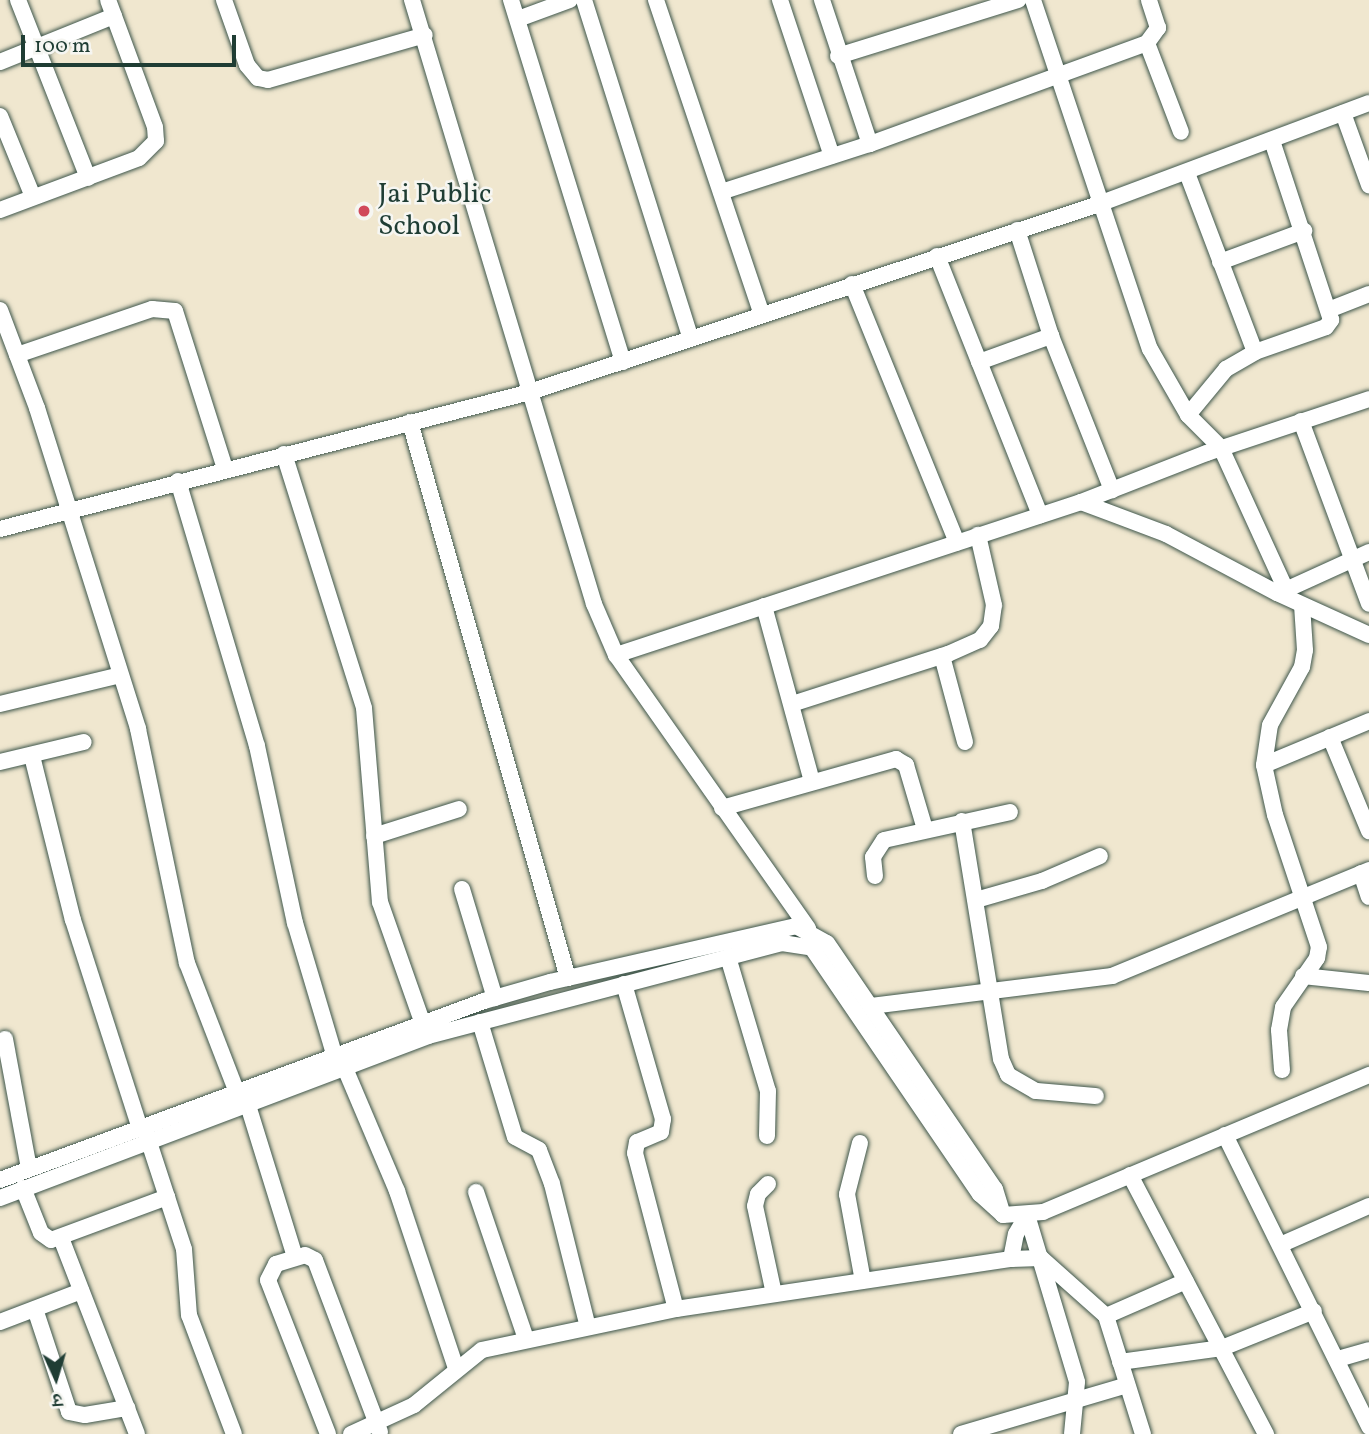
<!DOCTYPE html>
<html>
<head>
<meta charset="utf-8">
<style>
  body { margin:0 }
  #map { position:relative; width:1369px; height:1434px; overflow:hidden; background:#f0e7cf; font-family:Vollkorn,"Noto Serif Devanagari",serif }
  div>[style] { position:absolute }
  .roads { filter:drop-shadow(0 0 2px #3e564b) drop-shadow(0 0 2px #3e564b) }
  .minor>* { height:16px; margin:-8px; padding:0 8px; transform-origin:8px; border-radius:8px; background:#fff }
  .dots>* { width:19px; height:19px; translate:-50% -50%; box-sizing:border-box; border:4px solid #f6f6f2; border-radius:50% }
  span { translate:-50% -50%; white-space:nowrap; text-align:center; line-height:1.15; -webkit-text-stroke:5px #f6f6f2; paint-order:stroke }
  .poi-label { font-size:28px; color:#1f3d34 }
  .left { translate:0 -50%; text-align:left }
  .north { position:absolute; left:21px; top:1343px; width:70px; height:70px; -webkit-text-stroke:5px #f6f6f2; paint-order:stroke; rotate:176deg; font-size:19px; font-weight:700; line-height:28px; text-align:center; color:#1f3d34 }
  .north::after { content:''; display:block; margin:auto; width:24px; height:32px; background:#1f3d34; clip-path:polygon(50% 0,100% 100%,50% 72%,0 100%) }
  .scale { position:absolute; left:21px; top:35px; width:215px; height:32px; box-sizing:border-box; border:4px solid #1f3d34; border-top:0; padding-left:9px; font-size:21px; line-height:24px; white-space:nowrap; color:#1f3d34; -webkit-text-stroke:5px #f6f6f2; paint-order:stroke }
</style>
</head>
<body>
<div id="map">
  <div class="roads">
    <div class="minor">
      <div style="left:18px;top:0;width:191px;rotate:68.5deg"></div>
      <div style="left:224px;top:0;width:69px;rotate:70.5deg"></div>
      <div style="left:247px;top:65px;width:17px;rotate:50deg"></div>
      <div style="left:258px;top:78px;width:10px;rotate:11deg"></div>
      <div style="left:268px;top:80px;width:163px;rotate:-16deg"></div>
      <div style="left:412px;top:0;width:631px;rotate:73.23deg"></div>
      <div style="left:594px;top:604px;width:56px;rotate:66.7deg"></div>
      <div style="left:616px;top:655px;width:334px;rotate:54.9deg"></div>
      <div style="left:511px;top:0;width:379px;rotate:72.8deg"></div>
      <div style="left:584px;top:0;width:355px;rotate:72.5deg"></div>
      <div style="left:656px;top:0;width:332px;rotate:71.4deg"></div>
      <div style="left:780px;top:0;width:164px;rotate:71.6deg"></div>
      <div style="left:822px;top:0;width:152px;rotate:71.6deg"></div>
      <div style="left:1033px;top:0;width:368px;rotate:71.5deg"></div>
      <div style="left:1150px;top:349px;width:76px;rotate:60.1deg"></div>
      <div style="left:1188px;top:415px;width:47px;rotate:45deg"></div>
      <div style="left:1221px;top:448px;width:156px;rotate:65.4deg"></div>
      <div style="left:518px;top:19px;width:55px;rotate:-20.1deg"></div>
      <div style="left:1147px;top:43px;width:95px;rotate:69.1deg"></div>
      <div style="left:838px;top:56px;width:189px;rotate:-17.3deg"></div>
      <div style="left:0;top:62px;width:123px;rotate:-22deg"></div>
      <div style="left:1343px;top:113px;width:77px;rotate:70.1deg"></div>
      <div style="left:0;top:116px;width:87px;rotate:67.8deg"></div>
      <div style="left:1187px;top:173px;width:191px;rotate:69.2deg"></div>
      <div style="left:721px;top:192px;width:157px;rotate:-17.9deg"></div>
      <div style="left:870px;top:144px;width:295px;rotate:-20deg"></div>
      <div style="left:1147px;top:43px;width:19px;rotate:-54deg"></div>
      <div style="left:1158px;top:28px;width:29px;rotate:-108deg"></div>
      <div style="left:0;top:210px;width:148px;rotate:-20.5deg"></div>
      <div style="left:139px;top:158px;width:24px;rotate:-45deg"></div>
      <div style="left:156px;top:141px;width:14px;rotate:-94deg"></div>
      <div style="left:155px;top:127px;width:135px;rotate:-110.3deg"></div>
      <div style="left:1017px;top:230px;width:111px;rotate:72.2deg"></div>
      <div style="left:1051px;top:336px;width:166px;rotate:68.4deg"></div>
      <div style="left:937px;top:256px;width:279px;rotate:68.3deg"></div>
      <div style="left:1220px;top:262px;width:90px;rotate:-20.3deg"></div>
      <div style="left:852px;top:284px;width:279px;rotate:67.9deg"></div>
      <div style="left:1331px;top:309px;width:41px;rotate:-21.5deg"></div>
      <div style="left:0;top:310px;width:105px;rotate:69.3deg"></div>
      <div style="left:37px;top:408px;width:337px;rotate:72.5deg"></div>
      <div style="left:138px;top:729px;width:239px;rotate:78.2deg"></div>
      <div style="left:187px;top:963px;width:136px;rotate:68.9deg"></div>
      <div style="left:17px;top:355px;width:143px;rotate:-18.8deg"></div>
      <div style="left:152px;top:309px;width:23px;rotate:5deg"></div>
      <div style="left:175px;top:311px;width:166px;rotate:72.4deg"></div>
      <div style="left:979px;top:362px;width:77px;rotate:-19.9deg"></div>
      <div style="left:1188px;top:415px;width:60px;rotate:-50.4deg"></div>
      <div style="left:1226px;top:369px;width:34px;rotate:-30deg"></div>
      <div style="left:1255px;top:352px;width:75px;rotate:-19.4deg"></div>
      <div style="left:1326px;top:327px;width:9px;rotate:-54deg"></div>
      <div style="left:1331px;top:320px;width:188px;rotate:-108.2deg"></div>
      <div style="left:1301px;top:421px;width:195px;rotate:69.6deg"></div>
      <div style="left:410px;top:422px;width:578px;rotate:74.14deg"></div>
      <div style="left:284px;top:454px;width:266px;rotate:72.5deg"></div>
      <div style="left:364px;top:708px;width:195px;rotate:85.3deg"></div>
      <div style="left:380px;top:902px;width:126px;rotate:70.6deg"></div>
      <div style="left:178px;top:481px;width:277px;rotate:73.4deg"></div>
      <div style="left:257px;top:746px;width:181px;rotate:77.9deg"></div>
      <div style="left:295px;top:923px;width:137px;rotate:73.4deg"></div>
      <div style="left:1081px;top:502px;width:91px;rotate:20.6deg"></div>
      <div style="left:1166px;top:534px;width:126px;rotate:28deg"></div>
      <div style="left:1277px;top:593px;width:101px;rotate:24.5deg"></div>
      <div style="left:0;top:529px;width:547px;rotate:-14.49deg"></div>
      <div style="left:530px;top:392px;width:599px;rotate:-18.28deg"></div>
      <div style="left:1099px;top:204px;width:288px;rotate:-20.5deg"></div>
      <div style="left:1279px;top:593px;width:99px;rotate:-24.5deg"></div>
      <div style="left:764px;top:606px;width:181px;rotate:74.7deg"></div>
      <div style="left:616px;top:655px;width:490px;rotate:-18.2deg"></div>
      <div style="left:1081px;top:502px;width:135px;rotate:-21.3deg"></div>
      <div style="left:1207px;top:453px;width:171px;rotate:-18.4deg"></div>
      <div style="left:942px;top:656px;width:89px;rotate:75deg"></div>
      <div style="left:0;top:704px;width:124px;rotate:-13.5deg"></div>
      <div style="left:792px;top:704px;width:164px;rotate:-17.8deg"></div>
      <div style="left:948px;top:654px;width:35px;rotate:-24deg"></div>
      <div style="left:980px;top:640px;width:18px;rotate:-52deg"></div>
      <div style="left:991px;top:626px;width:21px;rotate:-82deg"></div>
      <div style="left:994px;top:605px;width:72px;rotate:-102.9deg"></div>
      <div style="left:1330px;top:737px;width:102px;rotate:67.5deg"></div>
      <div style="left:32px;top:756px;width:169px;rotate:76deg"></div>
      <div style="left:73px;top:920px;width:216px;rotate:72.2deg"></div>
      <div style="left:0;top:762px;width:86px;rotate:-13.4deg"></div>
      <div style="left:1264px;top:765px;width:114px;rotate:-22.7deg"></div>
      <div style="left:722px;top:808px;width:181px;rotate:-15.7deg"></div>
      <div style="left:896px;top:759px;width:12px;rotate:31deg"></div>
      <div style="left:906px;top:765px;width:67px;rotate:73.5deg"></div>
      <div style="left:962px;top:821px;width:241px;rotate:80.7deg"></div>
      <div style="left:1001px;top:1059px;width:17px;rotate:66deg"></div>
      <div style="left:1008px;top:1075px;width:32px;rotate:30deg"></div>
      <div style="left:1036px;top:1091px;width:60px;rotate:4.8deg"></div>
      <div style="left:374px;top:836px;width:89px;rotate:-17.6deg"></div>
      <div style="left:1361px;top:873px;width:25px;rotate:72deg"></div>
      <div style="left:875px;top:876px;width:19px;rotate:-96deg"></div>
      <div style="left:873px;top:857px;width:20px;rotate:-57deg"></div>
      <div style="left:884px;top:840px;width:129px;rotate:-12.5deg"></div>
      <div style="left:462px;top:889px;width:114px;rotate:73.2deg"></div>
      <div style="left:976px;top:900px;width:69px;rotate:-16.1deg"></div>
      <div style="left:1042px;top:881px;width:63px;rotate:-23.3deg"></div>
      <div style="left:728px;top:957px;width:140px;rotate:73.4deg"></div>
      <div style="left:768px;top:1091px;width:45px;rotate:91.3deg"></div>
      <div style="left:1303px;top:976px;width:66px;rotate:6.1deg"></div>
      <div style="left:624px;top:984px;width:141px;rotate:73.9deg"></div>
      <div style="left:663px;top:1119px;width:13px;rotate:99deg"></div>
      <div style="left:661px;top:1132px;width:26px;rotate:157deg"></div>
      <div style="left:637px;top:1142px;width:11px;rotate:100deg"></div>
      <div style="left:635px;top:1153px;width:161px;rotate:75.3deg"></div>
      <div style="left:871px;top:1006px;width:243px;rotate:-7.1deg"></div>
      <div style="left:1112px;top:976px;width:278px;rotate:-22.4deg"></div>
      <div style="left:480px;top:1022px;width:120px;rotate:73.1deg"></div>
      <div style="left:515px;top:1137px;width:27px;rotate:28deg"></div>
      <div style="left:539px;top:1150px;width:36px;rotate:69deg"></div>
      <div style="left:552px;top:1184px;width:147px;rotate:75.9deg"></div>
      <div style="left:5px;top:1039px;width:132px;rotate:79.5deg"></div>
      <div style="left:344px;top:1066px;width:136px;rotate:67deg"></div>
      <div style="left:397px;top:1191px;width:187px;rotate:71.6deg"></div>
      <div style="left:1282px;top:1070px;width:40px;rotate:-94.3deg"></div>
      <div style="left:1279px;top:1030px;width:23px;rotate:-80deg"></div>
      <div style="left:1283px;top:1007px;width:60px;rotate:-55.2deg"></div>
      <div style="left:1317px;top:958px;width:11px;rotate:-80deg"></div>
      <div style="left:1319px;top:947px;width:139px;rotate:-108.4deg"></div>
      <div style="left:1275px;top:815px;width:51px;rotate:-102.4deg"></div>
      <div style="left:1264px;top:765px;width:40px;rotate:-81.5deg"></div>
      <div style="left:1270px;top:725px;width:66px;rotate:-61.1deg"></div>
      <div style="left:1302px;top:667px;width:17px;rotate:-80deg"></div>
      <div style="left:1305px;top:650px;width:45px;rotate:-93.8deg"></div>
      <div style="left:247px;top:1102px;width:162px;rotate:72.8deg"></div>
      <div style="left:1225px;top:1135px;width:326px;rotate:63.7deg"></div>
      <div style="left:148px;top:1139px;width:116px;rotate:71.9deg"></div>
      <div style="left:184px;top:1249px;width:66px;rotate:85.7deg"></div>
      <div style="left:189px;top:1315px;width:127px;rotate:69.3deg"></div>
      <div style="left:860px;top:1143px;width:53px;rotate:104.3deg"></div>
      <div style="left:847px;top:1194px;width:88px;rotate:79.6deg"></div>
      <div style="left:1130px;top:1175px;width:293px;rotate:62.3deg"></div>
      <div style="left:0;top:1180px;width:516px;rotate:-20.3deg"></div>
      <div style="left:484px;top:1001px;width:69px;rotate:-16.1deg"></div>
      <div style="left:550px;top:982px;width:252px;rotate:-12.8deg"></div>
      <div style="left:796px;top:926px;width:35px;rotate:29deg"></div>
      <div style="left:827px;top:943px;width:298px;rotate:55.7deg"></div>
      <div style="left:995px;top:1189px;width:27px;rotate:73deg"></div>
      <div style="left:768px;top:1184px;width:14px;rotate:135deg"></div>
      <div style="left:758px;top:1194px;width:12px;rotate:104deg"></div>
      <div style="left:755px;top:1206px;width:90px;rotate:77.8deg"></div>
      <div style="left:23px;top:1188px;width:48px;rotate:68.2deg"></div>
      <div style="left:41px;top:1233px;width:12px;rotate:35deg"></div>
      <div style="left:51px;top:1240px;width:124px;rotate:-20.3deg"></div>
      <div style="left:476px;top:1192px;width:155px;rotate:71.2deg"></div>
      <div style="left:0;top:1198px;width:458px;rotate:-20.7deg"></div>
      <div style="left:428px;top:1036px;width:366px;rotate:-14.7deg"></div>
      <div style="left:782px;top:943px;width:30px;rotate:9deg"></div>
      <div style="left:812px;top:948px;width:298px;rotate:55.7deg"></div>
      <div style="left:980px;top:1194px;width:31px;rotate:42deg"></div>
      <div style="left:1003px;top:1215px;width:40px;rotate:-4.3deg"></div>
      <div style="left:1043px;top:1212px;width:354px;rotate:-22.8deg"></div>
      <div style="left:1027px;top:1215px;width:174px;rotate:73.3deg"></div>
      <div style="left:1077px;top:1382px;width:52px;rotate:95.5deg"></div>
      <div style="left:61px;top:1238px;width:210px;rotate:68.8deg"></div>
      <div style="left:1280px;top:1245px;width:97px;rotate:-23.7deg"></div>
      <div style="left:1011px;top:1259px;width:25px;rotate:-79deg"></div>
      <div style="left:1016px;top:1234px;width:22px;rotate:-60deg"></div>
      <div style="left:35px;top:1309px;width:108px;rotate:71.7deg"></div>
      <div style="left:69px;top:1412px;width:16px;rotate:11deg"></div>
      <div style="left:85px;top:1415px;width:43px;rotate:-9.5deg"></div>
      <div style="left:1106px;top:1316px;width:87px;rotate:-23.6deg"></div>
      <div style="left:0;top:1322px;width:87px;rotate:-20.9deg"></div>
      <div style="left:1338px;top:1359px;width:32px;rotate:-16deg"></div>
      <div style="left:1120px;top:1362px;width:103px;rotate:-7.8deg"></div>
      <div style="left:1222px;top:1348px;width:99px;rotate:-21.9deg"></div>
      <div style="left:328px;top:1434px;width:165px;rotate:-111.3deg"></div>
      <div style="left:268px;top:1280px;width:18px;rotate:-63deg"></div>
      <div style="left:276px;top:1264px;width:30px;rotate:-17deg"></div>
      <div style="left:305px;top:1255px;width:11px;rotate:27deg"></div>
      <div style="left:315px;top:1260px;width:184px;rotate:69.3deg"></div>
      <div style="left:351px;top:1434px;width:69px;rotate:-24.7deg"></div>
      <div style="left:414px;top:1405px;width:87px;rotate:-39deg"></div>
      <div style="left:482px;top:1350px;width:198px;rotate:-11.9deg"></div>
      <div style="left:676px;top:1309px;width:339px;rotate:-8.5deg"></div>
      <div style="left:1011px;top:1259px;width:30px;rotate:-2deg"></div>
      <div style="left:1041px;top:1258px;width:87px;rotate:41.7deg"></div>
      <div style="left:1106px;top:1316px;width:124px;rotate:72.6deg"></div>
      <div style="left:961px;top:1434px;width:173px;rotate:-16.4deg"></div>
    </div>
  </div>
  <div class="dots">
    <div style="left:364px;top:211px;background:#d1495b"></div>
  </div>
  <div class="poi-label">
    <span class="left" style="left:378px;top:211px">Jai Public<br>School</span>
  </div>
  <div class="north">उ</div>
  <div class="scale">100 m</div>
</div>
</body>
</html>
